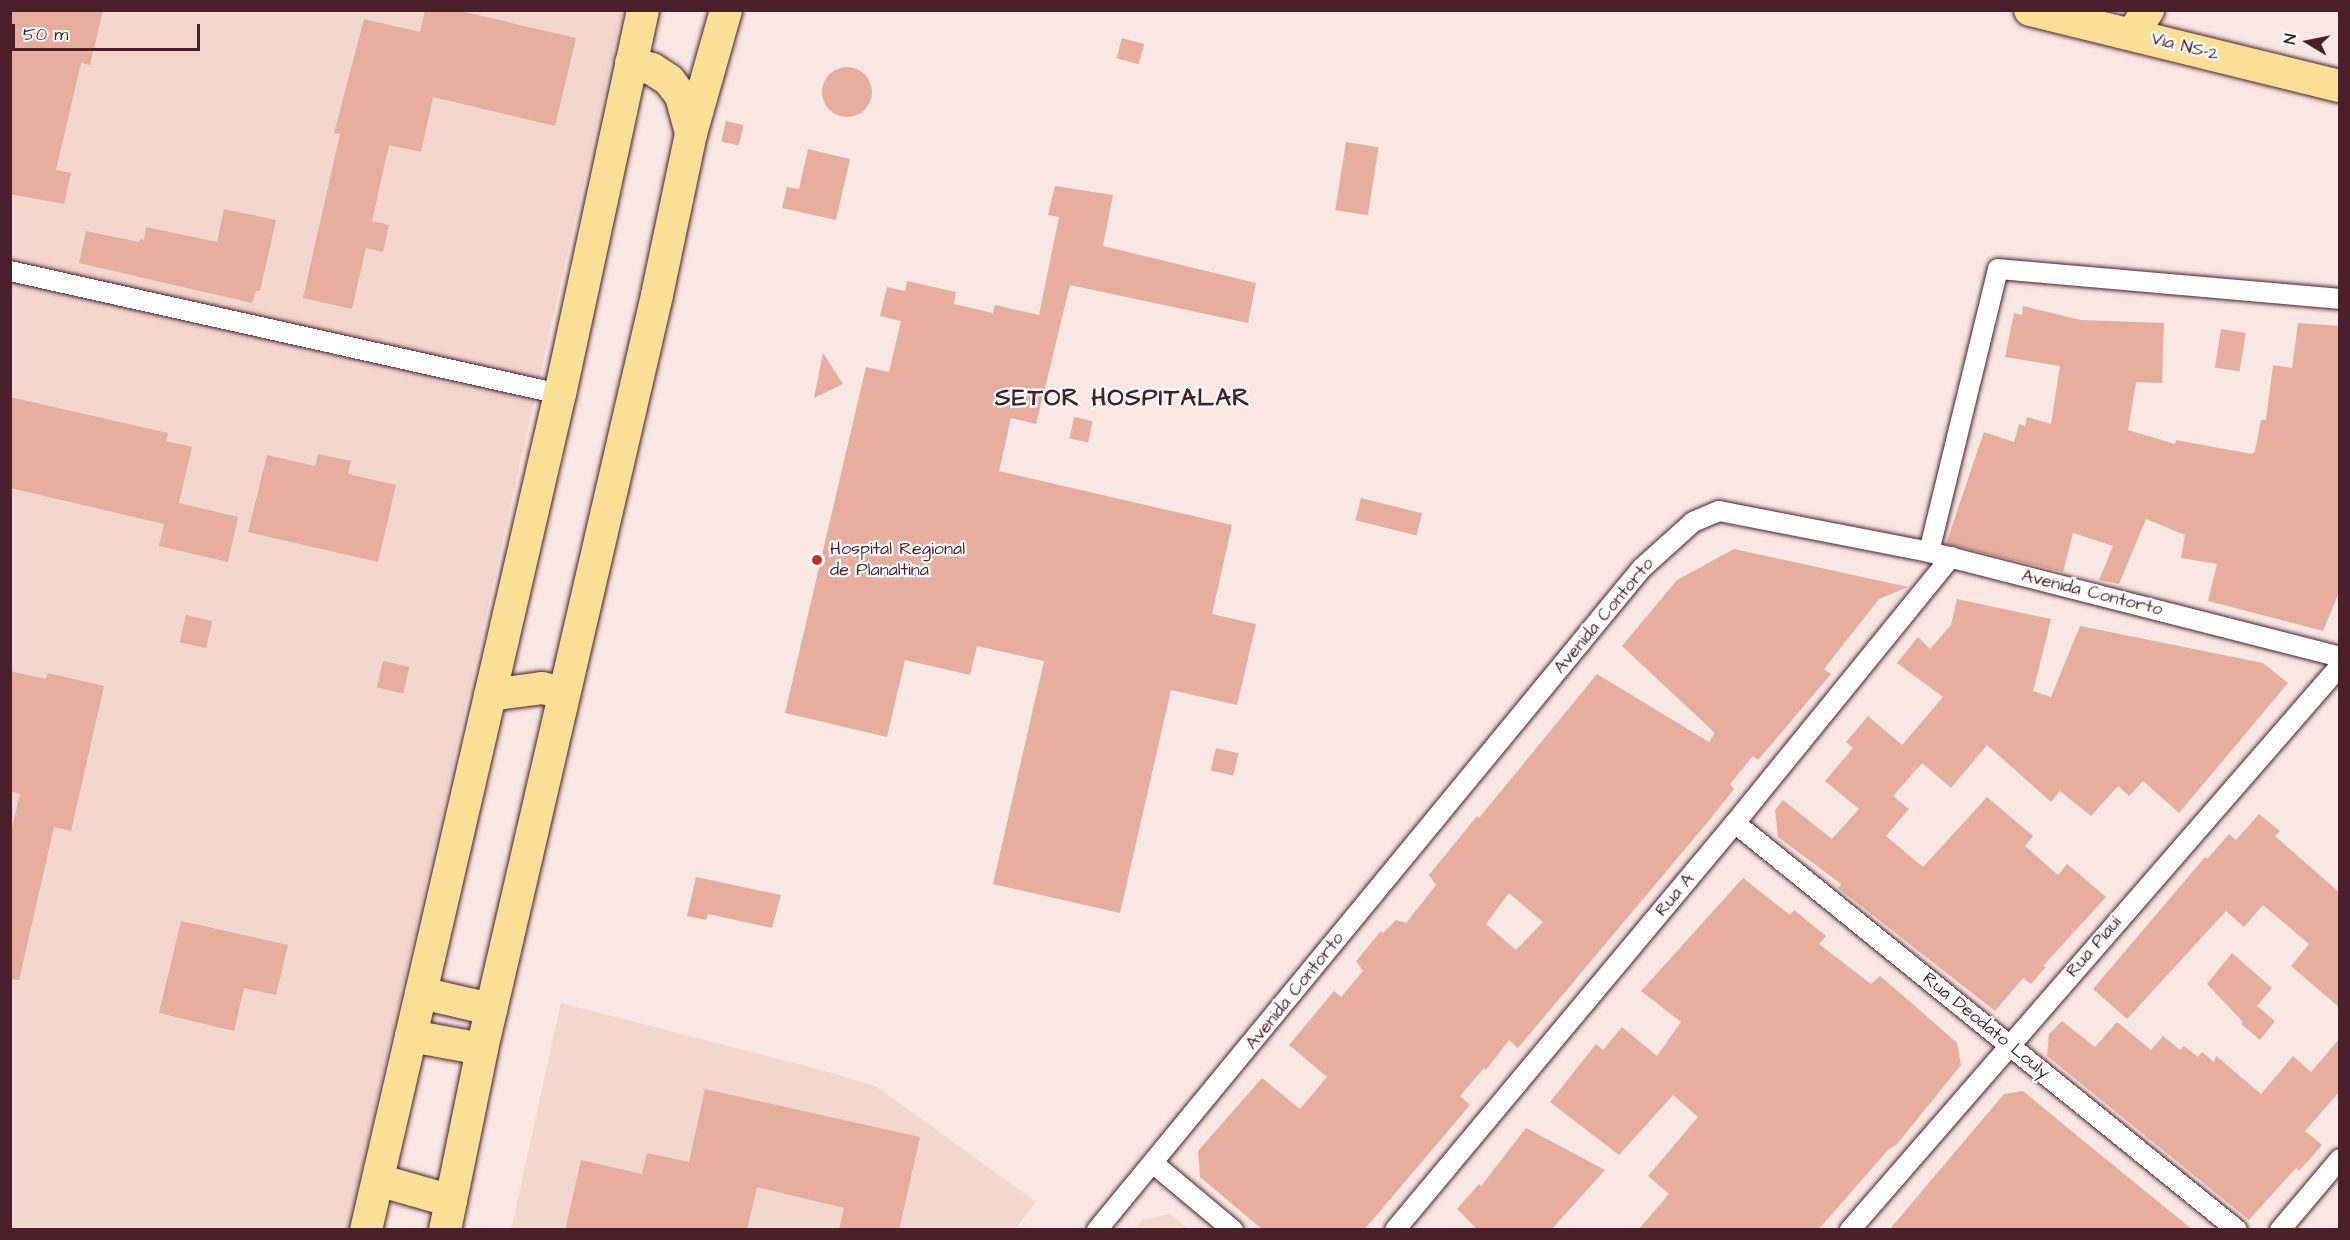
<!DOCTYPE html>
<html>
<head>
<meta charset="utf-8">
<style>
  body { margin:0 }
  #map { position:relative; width:2350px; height:1240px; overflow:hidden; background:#f8e7e2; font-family:"Architects Daughter",sans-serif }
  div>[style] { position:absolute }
  .built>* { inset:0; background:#f3d6ce }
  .building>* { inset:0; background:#e7ae9f; transform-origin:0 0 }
  .round { border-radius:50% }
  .roads { filter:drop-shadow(0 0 2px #4a1f2b) drop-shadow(0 0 2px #4a1f2b) }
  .street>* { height:20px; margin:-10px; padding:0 10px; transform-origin:10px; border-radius:10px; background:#fff }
  .primary>* { height:32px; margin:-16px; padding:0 16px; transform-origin:16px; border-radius:16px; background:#fadf96 }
  .dots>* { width:16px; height:16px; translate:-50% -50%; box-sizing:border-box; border:3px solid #fff; border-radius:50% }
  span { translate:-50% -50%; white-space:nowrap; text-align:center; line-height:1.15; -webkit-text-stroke:4.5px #fff; paint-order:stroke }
  .street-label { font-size:18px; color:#4a1f2b }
  .poi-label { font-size:18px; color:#4a1f2b }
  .left { translate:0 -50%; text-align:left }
  .district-label { font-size:24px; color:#4a1f2b; font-weight:700; letter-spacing:1.5px }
  .frame { position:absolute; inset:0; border:12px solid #4a1f2b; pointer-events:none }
  .north { position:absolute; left:2278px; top:12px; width:60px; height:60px; -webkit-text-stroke:4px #fff; paint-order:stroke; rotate:280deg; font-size:16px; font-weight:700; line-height:24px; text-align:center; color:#4a1f2b }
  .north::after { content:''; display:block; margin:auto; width:21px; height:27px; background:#4a1f2b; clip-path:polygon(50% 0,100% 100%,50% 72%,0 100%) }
  .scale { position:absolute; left:12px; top:24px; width:188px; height:27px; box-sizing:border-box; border:3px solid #4a1f2b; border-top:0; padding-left:8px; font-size:18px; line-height:21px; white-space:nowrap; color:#4a1f2b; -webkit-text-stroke:4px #fff; paint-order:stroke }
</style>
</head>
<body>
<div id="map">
  <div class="built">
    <div style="clip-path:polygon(10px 11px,622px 11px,348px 1229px,11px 1229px)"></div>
    <div style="clip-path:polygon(561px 1003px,821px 1070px,877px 1087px,1036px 1202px,1015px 1229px,511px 1230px)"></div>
    <div style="clip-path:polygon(1170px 1214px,1188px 1229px,1134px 1229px,1142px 1220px)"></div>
  </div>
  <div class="building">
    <div style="clip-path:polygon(10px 10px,103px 10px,90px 65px,81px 63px,56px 170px,71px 173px,64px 204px,10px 194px)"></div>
    <div style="clip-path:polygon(425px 10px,456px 10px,576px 38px,555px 126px,433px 97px,421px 152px,389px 145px,372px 221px,389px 225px,383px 252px,366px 248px,352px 309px,303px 298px,340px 134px,334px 133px,364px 19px,420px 32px)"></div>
    <div style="left:1122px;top:38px;width:23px;height:21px;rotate:15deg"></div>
    <div class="round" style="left:822px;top:67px;width:50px;height:50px"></div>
    <div style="left:726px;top:121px;width:18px;height:21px;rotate:13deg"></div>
    <div style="left:1346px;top:142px;width:33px;height:69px;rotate:9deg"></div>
    <div style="clip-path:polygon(808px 149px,850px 159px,836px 220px,782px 208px,787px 187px,799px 189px)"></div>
    <div style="clip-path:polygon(1055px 186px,1113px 195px,1103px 246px,1256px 283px,1248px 323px,1070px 285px,1036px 424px,1011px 418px,999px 471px,1232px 525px,1212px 614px,1256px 624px,1237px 705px,1171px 690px,1120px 913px,993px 884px,1044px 661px,977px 646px,970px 675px,905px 660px,887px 737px,785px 713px,866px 367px,889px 372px,901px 321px,880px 316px,887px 287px,905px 291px,907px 281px,956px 292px,954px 304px,993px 313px,995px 305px,1039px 315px,1059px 217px,1048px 215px)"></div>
    <div style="clip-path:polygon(224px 209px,276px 220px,260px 291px,256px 291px,252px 303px,79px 263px,86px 231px,139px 242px,140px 239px,144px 240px,146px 227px,217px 242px)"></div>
    <div style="clip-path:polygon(2023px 306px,2081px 320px,2164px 323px,2162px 383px,2136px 382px,2128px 430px,2175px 444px,2176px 440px,2252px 454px,2255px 451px,2261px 420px,2266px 420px,2273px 365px,2292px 368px,2298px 323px,2340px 326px,2340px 590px,2323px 631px,2208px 601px,2217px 564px,2181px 558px,2185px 535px,2146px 519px,2119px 584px,2099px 580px,2113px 546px,2073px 533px,2063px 572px,1946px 544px,1984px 432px,2014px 442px,2019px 424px,2025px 426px,2027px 417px,2051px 424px,2060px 366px,2005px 357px,2014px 313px,2022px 315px)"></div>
    <div style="left:2221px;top:329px;width:25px;height:39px;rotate:9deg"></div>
    <div style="clip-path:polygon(823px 353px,843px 384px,814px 398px)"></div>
    <div style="clip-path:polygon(10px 397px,168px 433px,166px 441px,192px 447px,179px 503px,238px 517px,228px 562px,159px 546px,164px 524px,10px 488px)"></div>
    <div style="left:1074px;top:417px;width:19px;height:22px;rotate:12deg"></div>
    <div style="clip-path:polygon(318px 454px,351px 461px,348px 474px,396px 485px,378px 562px,248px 532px,267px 455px,315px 466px)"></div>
    <div style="left:1361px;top:498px;width:63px;height:23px;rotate:14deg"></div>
    <div style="clip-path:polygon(evenodd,1734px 549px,1908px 587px,1879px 599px,1824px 669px,1831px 674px,1758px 760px,1753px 756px,1730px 784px,1734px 789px,1711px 818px,1518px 1048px,1509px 1040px,1486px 1070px,1484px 1068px,1460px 1096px,1470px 1105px,1364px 1230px,1263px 1230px,1200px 1177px,1198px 1151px,1262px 1078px,1300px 1109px,1327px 1077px,1289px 1045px,1334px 991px,1341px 997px,1363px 971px,1356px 961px,1381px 931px,1383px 933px,1396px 920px,1406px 923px,1436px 885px,1429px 875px,1477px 816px,1479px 818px,1597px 674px,1709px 742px,1715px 733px,1622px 646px,1677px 580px,1734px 549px,1509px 893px,1543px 922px,1516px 950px,1486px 924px,1509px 893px)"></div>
    <div style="clip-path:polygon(1957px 599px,2051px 619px,2033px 691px,2051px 697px,2080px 626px,2263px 663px,2288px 683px,2179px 813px,2143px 781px,2129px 796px,2118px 786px,2091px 816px,2060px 791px,2051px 802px,1987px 745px,1951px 788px,1922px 763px,1893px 796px,1909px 809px,1886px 836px,1923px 867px,1987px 797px,2033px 836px,2025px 846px,2058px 875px,2067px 864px,2106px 897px,2043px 966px,2046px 967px,2031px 984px,2023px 978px,1995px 1011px,1838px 888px,1841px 884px,1778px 837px,1775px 810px,1783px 800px,1832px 839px,1859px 809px,1825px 781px,1853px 748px,1846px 742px,1868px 716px,1902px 745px,1943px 697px,1897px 663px,1918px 637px,1930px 649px,1951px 625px)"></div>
    <div style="left:186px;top:615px;width:27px;height:28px;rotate:13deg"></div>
    <div style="left:383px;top:661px;width:27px;height:27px;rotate:13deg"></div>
    <div style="clip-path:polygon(10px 671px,46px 679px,48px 673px,104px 686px,71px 831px,54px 827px,19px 980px,10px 979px,10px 835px,20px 794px,10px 791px)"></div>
    <div style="left:1216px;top:748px;width:23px;height:23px;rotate:13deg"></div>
    <div style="clip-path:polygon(2259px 814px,2280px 831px,2275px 836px,2340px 893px,2340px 1008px,2291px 966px,2309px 944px,2263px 905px,2244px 927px,2226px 911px,2127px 1019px,2093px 989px,2205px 857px,2207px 859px,2229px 834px,2236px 840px)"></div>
    <div style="clip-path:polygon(696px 877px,781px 895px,772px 928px,708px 914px,706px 920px,687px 916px)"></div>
    <div style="clip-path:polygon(1743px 878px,1790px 915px,1794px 910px,1826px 936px,1819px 944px,1871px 984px,1880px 976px,1914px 1005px,1957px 1043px,1961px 1065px,1897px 1144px,1888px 1150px,1818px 1230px,1638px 1230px,1669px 1194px,1648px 1176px,1698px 1117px,1673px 1095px,1619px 1155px,1550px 1102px,1596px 1044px,1603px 1050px,1622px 1027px,1657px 1056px,1681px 1022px,1641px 991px)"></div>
    <div style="clip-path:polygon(181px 921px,288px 945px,276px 995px,244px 988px,234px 1031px,159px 1013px)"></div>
    <div style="clip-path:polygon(2232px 953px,2272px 988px,2257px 1006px,2275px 1021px,2260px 1040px,2241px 1024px,2243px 1022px,2207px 984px)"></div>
    <div style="clip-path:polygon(2062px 1021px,2095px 1047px,2117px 1022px,2151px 1050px,2163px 1036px,2180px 1050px,2184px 1046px,2198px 1057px,2202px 1052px,2214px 1062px,2216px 1056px,2261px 1094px,2293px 1056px,2311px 1072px,2340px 1038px,2340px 1091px,2305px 1131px,2322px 1145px,2299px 1171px,2296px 1168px,2249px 1220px,2047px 1056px,2049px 1034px)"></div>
    <div style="clip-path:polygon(705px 1089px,920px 1137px,899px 1230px,839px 1230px,844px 1208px,757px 1187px,747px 1230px,565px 1230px,581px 1160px,642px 1174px,647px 1153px,689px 1162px)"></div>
    <div style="clip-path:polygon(2023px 1091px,2091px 1147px,2193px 1230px,1889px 1230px,2004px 1094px)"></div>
    <div style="clip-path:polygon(1526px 1128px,1605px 1170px,1551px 1230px,1478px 1230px,1457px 1209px,1479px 1184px,1481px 1186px)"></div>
  </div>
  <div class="roads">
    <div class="street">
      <div style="left:10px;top:271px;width:564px;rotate:12.61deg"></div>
      <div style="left:1929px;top:552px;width:291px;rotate:-76.3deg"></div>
      <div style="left:1998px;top:269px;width:343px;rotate:5deg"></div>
      <div style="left:1735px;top:823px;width:646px;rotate:39.03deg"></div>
      <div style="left:1154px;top:1164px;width:103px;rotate:39.9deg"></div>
      <div style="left:1097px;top:1230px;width:857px;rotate:-50.54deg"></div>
      <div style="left:1642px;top:568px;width:69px;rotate:-42deg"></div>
      <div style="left:1693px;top:522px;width:28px;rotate:-23deg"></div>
      <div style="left:1719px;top:511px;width:214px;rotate:11deg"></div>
      <div style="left:1929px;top:552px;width:424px;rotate:14.3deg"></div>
      <div style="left:1395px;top:1230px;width:530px;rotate:-50.13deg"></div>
      <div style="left:1735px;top:823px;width:343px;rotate:-50.9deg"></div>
      <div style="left:1850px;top:1230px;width:747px;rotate:-49.02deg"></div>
      <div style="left:2280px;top:1230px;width:93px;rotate:-49.8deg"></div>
    </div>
    <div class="primary">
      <div style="left:2030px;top:10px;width:319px;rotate:13.8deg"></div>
      <div style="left:2132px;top:34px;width:29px;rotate:-56deg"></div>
      <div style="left:631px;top:63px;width:22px;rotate:16deg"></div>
      <div style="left:652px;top:69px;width:20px;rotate:33deg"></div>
      <div style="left:669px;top:80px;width:20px;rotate:53deg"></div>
      <div style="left:681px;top:96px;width:39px;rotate:75deg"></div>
      <div style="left:490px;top:695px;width:52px;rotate:-7.7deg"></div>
      <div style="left:542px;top:688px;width:22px;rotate:13deg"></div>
      <div style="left:421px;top:993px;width:72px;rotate:12.9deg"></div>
      <div style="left:411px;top:1036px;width:72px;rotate:10.4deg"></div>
      <div style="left:378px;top:1180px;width:76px;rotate:16deg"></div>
      <div style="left:366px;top:1230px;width:858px;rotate:-76.94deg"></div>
      <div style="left:560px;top:394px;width:393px;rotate:-77.8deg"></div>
      <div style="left:445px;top:1230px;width:185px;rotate:-78.4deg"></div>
      <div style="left:482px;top:1049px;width:774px;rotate:-76.93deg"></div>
      <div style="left:657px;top:295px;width:165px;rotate:-78.1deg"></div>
      <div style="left:691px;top:134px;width:129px;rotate:-74.2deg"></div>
    </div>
  </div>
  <div class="dots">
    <div style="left:817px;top:560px;background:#c8321e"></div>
  </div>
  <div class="street-label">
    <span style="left:2185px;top:47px;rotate:14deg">Via NS-2</span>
    <span style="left:2092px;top:593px;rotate:14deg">Avenida Contorto</span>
    <span style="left:1604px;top:616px;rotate:-50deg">Avenida Contorto</span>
    <span style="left:1675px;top:895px;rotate:-50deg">Rua A</span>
    <span style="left:2094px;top:947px;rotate:-49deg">Rua Piauí</span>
    <span style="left:1295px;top:991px;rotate:-51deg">Avenida Contorto</span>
    <span style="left:1986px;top:1026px;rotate:39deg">Rua Deodato Louly</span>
  </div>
  <div class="poi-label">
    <span class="left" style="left:830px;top:560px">Hospital Regional<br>de Planaltina</span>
  </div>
  <div class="district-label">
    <span style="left:1123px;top:399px">SETOR HOSPITALAR</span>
  </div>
  <div class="frame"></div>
  <div class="north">N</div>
  <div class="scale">50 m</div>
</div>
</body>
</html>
